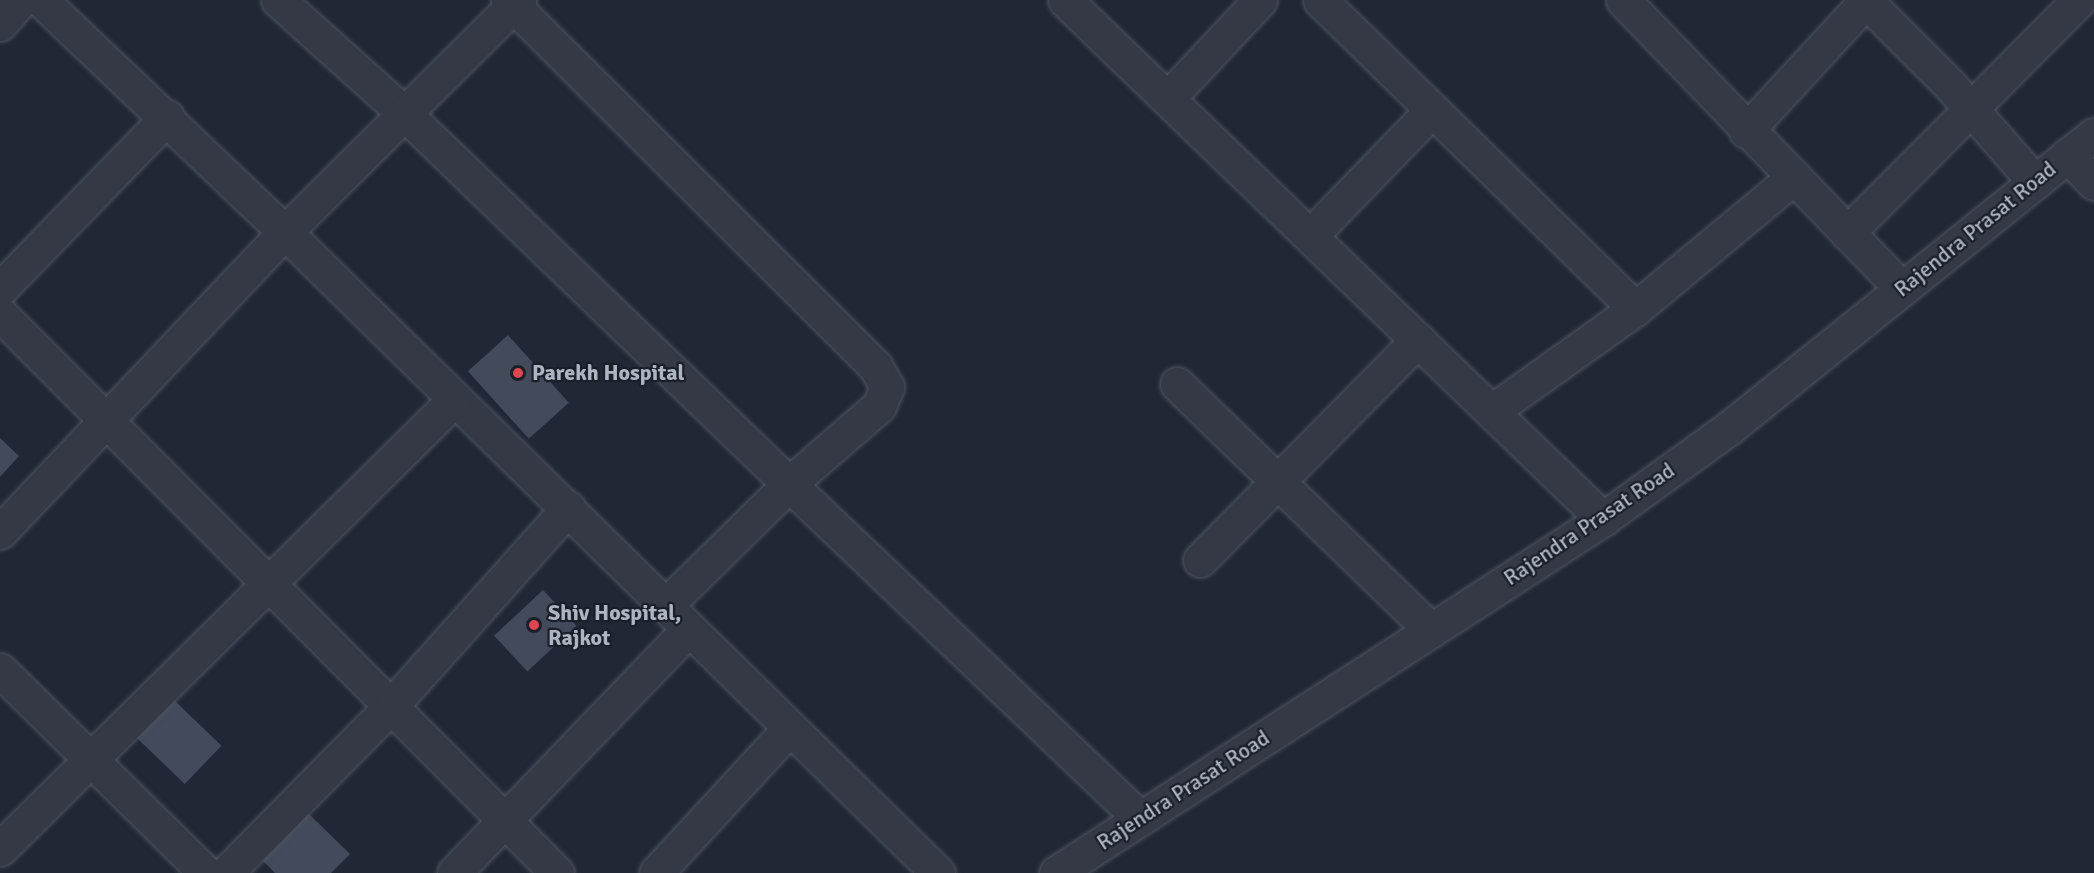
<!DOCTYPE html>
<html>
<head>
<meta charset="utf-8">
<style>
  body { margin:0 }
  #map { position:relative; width:2094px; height:873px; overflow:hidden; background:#212735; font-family:Signika,sans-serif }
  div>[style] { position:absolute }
  .building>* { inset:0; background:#434a59; transform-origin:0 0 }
  .roads { filter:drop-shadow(0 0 2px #4f5460) drop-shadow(0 0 2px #4f5460) }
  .minor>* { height:33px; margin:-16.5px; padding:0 16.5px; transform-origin:16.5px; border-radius:16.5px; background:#343945 }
  .tertiary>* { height:33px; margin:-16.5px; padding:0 16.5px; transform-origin:16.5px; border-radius:16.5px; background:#343945 }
  .dots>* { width:16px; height:16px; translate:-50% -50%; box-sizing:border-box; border:3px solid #1a1f2a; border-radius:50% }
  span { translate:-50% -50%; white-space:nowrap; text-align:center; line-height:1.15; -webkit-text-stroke:4.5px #1a1f2a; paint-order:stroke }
  .street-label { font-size:22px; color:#afb4c2 }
  .poi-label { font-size:22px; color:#afb4c2; font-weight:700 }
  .left { translate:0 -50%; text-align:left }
</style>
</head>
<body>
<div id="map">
  <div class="building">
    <div style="left:508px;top:335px;width:91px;height:54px;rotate:48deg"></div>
    <div style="clip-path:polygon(0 438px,19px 456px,0 477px)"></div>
    <div style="left:543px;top:590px;width:49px;height:67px;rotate:47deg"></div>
    <div style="left:174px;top:700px;width:66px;height:53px;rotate:44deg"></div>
    <div style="clip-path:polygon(308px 813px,350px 854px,331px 873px,275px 873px,262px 860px)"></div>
  </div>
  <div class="roads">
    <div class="minor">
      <div style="left:41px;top:0;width:337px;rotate:43.6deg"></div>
      <div style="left:285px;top:232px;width:915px;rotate:44.47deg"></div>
      <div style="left:278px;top:0;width:169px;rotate:41.9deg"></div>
      <div style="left:404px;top:113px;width:535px;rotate:43.94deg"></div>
      <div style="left:789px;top:484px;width:119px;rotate:-40.9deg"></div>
      <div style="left:879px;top:406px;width:21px;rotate:-67deg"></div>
      <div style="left:887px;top:387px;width:23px;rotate:-119deg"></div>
      <div style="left:876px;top:367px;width:520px;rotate:-135.08deg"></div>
      <div style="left:1065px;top:0;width:748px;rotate:43.97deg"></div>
      <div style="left:1320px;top:0;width:441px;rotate:44.4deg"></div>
      <div style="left:1635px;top:309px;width:207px;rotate:-39.7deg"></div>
      <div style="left:1623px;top:0;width:400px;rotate:46deg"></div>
      <div style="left:1865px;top:0;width:120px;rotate:45deg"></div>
      <div style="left:1950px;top:85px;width:128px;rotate:48.8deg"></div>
      <div style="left:0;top:24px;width:32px;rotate:-49deg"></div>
      <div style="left:1169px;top:97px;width:133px;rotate:-46.8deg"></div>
      <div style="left:1746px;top:131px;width:178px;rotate:-47.3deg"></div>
      <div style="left:2067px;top:155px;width:39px;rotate:46deg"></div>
      <div style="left:1847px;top:233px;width:329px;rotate:-45.1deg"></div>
      <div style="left:1311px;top:235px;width:174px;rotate:-45.9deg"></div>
      <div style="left:0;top:289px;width:240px;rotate:-45.8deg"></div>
      <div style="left:0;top:314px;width:789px;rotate:45.1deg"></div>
      <div style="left:1177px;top:384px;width:354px;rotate:44.1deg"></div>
      <div style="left:1492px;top:411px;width:176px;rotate:-35.5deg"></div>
      <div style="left:0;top:532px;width:414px;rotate:-46.5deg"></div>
      <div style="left:285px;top:232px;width:330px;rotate:-44.8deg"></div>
      <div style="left:1200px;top:560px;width:310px;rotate:-45.3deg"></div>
      <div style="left:667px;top:604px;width:171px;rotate:-44.5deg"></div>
      <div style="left:789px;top:484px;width:485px;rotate:43.6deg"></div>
      <div style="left:0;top:670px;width:289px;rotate:44.6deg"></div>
      <div style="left:0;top:849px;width:640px;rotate:-44.68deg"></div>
      <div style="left:226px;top:873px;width:235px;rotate:-45.3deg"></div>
      <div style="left:391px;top:706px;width:266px;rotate:-48.2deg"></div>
      <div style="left:454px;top:873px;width:339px;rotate:-46.1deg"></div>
      <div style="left:656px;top:873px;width:197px;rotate:-47.3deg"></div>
    </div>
    <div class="tertiary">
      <div style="left:1056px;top:873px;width:652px;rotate:-32.91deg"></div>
      <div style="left:1603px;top:519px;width:155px;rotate:-35.8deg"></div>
      <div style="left:1729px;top:428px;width:468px;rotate:-38.8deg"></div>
    </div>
  </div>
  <div class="dots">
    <div style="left:518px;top:373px;background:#e0444e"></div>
    <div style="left:534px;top:625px;background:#e0444e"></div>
  </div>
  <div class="street-label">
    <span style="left:1975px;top:229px;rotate:-39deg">Rajendra Prasat Road</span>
    <span style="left:1589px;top:524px;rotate:-34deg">Rajendra Prasat Road</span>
    <span style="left:1183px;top:790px;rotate:-33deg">Rajendra Prasat Road</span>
  </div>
  <div class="poi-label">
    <span class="left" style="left:532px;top:373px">Parekh Hospital</span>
    <span class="left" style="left:548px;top:625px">Shiv Hospital,<br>Rajkot</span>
  </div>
</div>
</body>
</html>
